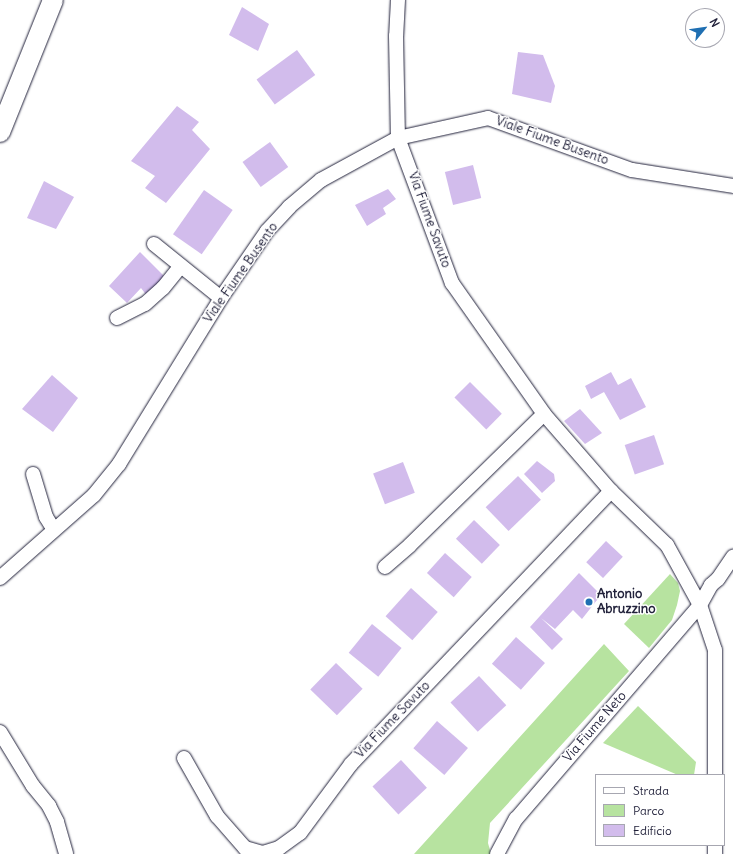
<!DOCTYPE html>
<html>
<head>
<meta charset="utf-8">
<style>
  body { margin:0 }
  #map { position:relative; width:733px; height:854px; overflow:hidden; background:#fff; font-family:Delius,sans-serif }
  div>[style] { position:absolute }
  .green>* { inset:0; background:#b7e3a0 }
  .building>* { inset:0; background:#d2bcec; transform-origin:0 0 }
  .roads { filter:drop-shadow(0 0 1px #22223b) drop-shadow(0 0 1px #22223b) }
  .minor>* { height:14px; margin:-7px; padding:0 7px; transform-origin:7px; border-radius:7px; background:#fff }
  .secondary>* { height:20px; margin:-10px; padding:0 10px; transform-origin:10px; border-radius:10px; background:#fff }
  .dots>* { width:11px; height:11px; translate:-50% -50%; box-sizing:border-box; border:2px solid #fff; border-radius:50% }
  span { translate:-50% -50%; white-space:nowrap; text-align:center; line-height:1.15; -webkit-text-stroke:3px #fff; paint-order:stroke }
  .street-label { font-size:13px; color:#22223b }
  .poi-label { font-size:13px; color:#22223b; font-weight:700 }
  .left { translate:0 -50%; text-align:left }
  .legend { position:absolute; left:595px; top:774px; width:130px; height:72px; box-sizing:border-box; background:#fff; border:1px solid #a7a7b1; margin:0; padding:5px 7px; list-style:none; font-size:12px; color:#22223b }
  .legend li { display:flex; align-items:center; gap:8px; height:20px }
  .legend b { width:20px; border:1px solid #a7a7b1 }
  .north { position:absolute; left:685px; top:8px; width:40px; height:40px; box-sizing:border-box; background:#fff; border:1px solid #a7a7b1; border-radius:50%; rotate:61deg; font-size:11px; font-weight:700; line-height:16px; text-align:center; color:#22223b }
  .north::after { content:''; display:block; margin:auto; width:14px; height:18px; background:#1f6fb2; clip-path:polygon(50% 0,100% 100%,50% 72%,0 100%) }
</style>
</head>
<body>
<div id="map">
  <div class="green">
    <div style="clip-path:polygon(670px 574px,678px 583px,680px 591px,677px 605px,672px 620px,649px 648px,624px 624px)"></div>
    <div style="clip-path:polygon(604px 644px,629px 671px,490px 823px,488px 843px,491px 854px,414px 854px)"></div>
    <div style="clip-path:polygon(638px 706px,696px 762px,694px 775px,678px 775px,603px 743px)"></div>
  </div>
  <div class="building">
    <div style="clip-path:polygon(242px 7px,269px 24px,258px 51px,229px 35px)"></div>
    <div style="left:297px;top:50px;width:31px;height:50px;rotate:54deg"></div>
    <div style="clip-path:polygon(518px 52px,543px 55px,555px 86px,551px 103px,512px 94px)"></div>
    <div style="clip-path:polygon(177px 106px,199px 122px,192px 130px,210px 149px,166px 203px,145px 188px,155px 176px,131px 161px)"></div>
    <div style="left:270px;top:142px;width:31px;height:34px;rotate:54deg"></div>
    <div style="left:473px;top:165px;width:34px;height:29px;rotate:76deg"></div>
    <div style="clip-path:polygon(44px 181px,74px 197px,56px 229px,27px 218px)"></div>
    <div style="clip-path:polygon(388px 189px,396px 199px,383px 208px,386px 214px,367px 226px,355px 205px)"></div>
    <div style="left:204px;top:190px;width:35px;height:54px;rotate:35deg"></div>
    <div style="clip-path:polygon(140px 252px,164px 276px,147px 296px,141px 288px,127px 303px,109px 286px)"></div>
    <div style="clip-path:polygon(611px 372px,618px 385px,631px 378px,646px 407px,620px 420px,604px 392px,591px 399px,585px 386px)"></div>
    <div style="clip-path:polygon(52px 375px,78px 398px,53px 432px,22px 409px)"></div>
    <div style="left:470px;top:382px;width:45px;height:22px;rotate:45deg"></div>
    <div style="clip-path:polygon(580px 409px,602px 433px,585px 444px,564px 421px)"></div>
    <div style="left:654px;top:435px;width:31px;height:31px;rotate:71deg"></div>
    <div style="clip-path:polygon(537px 461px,554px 474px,555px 481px,542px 493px,524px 474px)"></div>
    <div style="left:403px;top:462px;width:33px;height:32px;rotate:69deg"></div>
    <div style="left:518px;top:476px;width:33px;height:45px;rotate:46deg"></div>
    <div style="left:474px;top:520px;width:36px;height:26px;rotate:44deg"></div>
    <div style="left:606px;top:541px;width:23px;height:29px;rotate:43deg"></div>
    <div style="left:445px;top:553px;width:36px;height:27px;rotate:42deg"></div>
    <div style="clip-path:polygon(579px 573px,601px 595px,582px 619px,573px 610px,555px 629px,541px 618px,563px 639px,552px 650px,530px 627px)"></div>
    <div style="left:411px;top:588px;width:36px;height:38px;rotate:42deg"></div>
    <div style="left:372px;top:624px;width:38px;height:37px;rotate:39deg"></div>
    <div style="left:516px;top:637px;width:39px;height:36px;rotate:42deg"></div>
    <div style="left:336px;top:663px;width:37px;height:37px;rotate:44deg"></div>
    <div style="left:479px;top:676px;width:40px;height:39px;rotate:47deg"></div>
    <div style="left:437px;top:721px;width:41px;height:36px;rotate:41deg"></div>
    <div style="left:401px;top:760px;width:38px;height:39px;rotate:47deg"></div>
  </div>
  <div class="roads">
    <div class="minor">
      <div style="left:398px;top:0;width:36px;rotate:93deg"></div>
      <div style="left:396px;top:36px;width:102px;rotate:88.9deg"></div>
      <div style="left:398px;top:138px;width:155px;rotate:69.6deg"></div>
      <div style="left:452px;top:283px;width:160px;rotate:54.9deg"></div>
      <div style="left:544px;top:414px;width:102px;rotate:49deg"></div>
      <div style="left:611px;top:491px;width:78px;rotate:44deg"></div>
      <div style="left:667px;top:545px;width:68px;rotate:61.2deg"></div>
      <div style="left:700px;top:605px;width:47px;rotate:71.6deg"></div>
      <div style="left:715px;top:650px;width:125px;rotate:90deg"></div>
      <div style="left:154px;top:244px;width:86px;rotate:38.9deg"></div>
      <div style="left:117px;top:318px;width:31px;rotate:-27deg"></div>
      <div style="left:145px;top:304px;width:24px;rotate:-42deg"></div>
      <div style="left:163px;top:288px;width:28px;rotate:-51deg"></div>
      <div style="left:33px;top:474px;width:45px;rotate:73.2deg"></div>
      <div style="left:46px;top:517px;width:15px;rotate:58deg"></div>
      <div style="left:385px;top:567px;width:33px;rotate:-41deg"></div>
      <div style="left:410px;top:545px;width:187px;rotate:-44.4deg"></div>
      <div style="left:0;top:578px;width:125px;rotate:-41.4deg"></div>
      <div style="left:94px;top:495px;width:40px;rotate:-51deg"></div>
      <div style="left:119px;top:464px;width:195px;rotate:-58.4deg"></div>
      <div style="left:221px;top:298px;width:81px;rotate:-55.5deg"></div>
      <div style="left:267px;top:231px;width:33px;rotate:-47deg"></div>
      <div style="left:289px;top:207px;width:42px;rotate:-40.2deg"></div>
      <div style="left:321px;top:180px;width:88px;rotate:-28.6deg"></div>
      <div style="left:398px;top:138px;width:92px;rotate:-12.5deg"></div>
      <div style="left:488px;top:118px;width:153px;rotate:19.9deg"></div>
      <div style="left:632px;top:170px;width:102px;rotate:9deg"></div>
      <div style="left:0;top:732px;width:63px;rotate:58.6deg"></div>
      <div style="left:33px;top:786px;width:26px;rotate:51deg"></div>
      <div style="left:49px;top:806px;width:18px;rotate:63deg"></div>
      <div style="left:57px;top:822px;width:33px;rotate:74deg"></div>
      <div style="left:184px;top:758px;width:67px;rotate:60.4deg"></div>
      <div style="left:217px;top:816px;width:43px;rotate:48.8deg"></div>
      <div style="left:245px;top:848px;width:19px;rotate:16deg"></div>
      <div style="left:263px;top:853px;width:17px;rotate:-17deg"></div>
      <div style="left:279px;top:848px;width:26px;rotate:-36deg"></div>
      <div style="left:300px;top:833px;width:86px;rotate:-53.5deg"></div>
      <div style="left:351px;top:764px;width:377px;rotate:-46.4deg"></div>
      <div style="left:715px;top:845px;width:9px;rotate:90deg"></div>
      <div style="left:497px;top:854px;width:40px;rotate:-62deg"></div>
      <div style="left:516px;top:819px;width:282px;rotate:-49.3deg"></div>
      <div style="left:700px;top:605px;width:23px;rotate:-61deg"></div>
      <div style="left:711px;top:585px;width:9px;rotate:-41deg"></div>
      <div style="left:718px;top:579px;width:27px;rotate:-56deg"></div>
    </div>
    <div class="secondary">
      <div style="left:0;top:132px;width:142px;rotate:-68.1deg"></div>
    </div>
  </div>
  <div class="dots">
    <div style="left:589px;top:602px;background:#1f6fb2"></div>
  </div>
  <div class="street-label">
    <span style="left:552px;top:141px;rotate:20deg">Viale Fiume Busento</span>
    <span style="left:429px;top:220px;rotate:70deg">Via Fiume Savuto</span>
    <span style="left:241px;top:273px;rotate:-55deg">Viale Fiume Busento</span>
    <span style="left:393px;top:720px;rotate:-46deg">Via Fiume Savuto</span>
    <span style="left:595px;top:727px;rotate:-49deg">Via Fiume Neto</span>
  </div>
  <div class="poi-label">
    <span class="left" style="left:597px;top:602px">Antonio<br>Abruzzino</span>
  </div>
  <ul class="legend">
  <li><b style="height:5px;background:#fff"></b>Strada</li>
  <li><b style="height:11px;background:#b7e3a0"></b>Parco</li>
  <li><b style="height:11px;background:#d2bcec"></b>Edificio</li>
  </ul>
  <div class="north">N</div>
</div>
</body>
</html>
